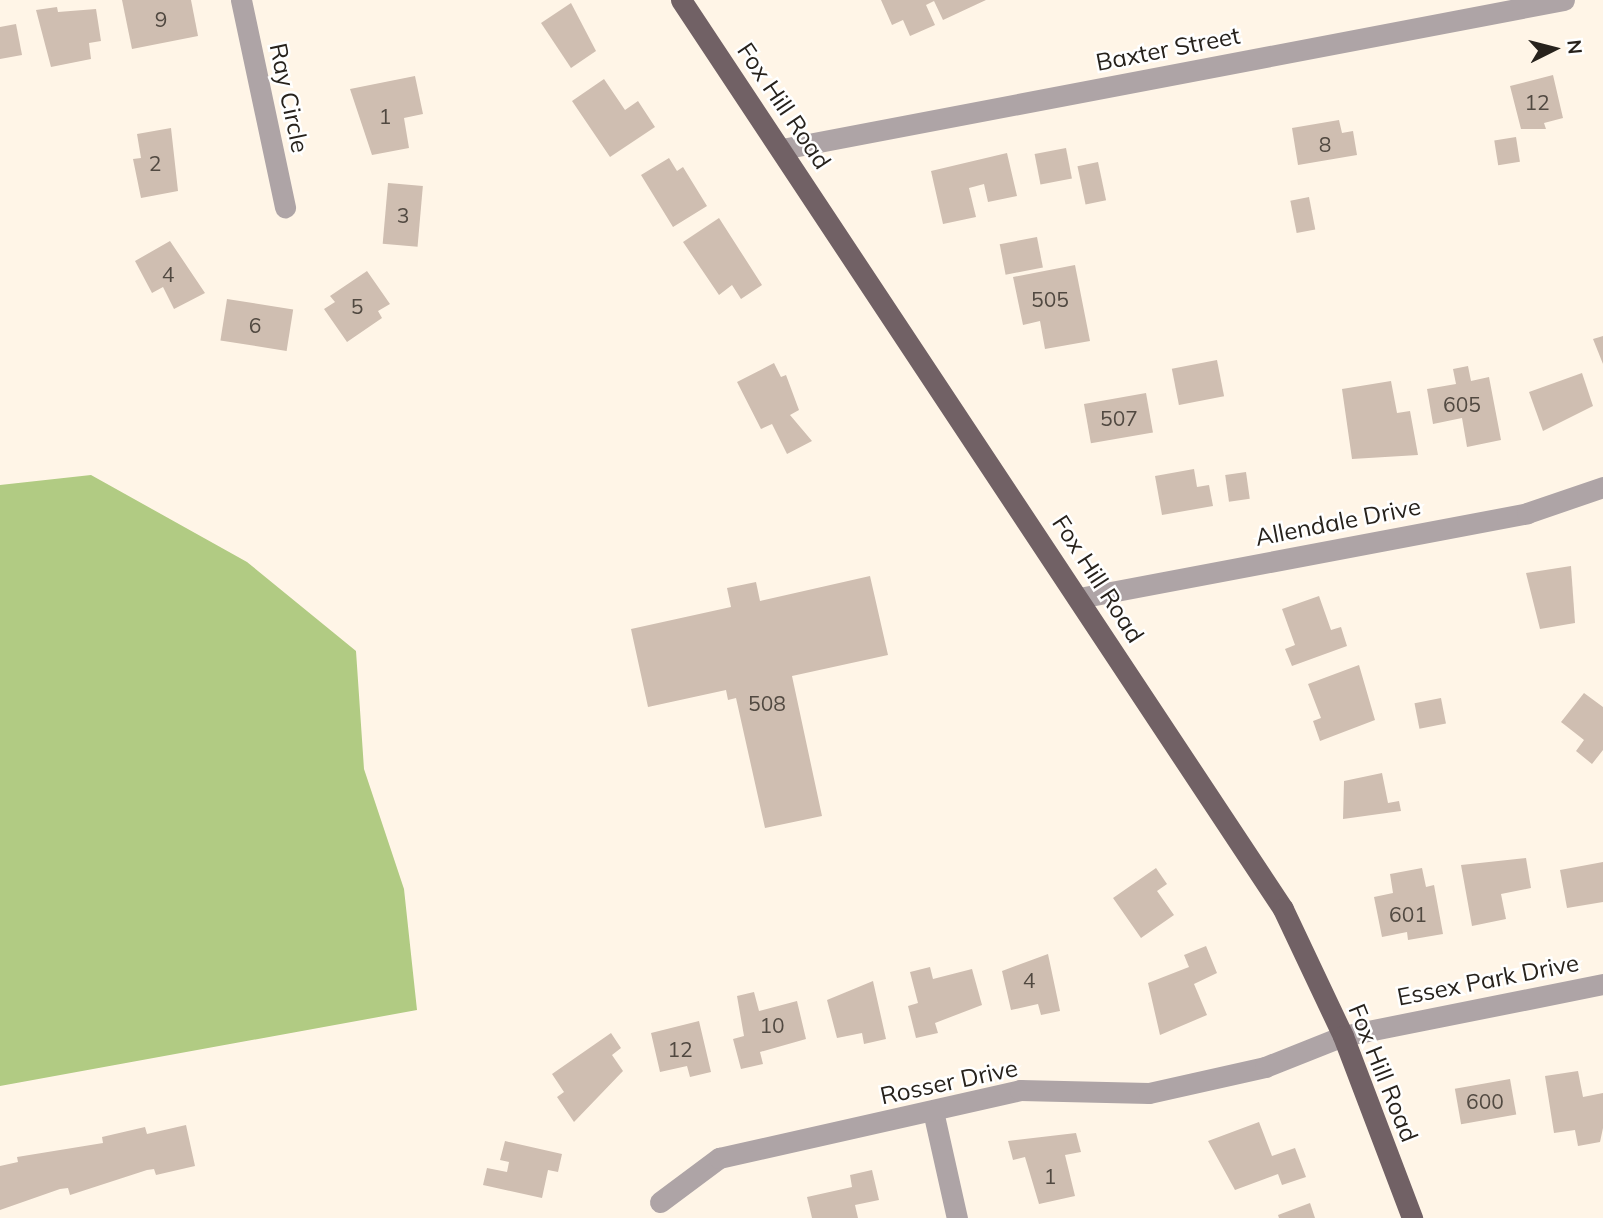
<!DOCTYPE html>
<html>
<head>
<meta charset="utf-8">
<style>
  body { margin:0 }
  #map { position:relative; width:1603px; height:1218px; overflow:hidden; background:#fff5e7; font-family:Mulish,sans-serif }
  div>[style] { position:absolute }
  .forest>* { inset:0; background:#b1cb83 }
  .building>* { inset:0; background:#cfbeb1; transform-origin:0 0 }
  .minor>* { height:21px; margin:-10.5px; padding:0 10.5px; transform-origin:10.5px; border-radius:10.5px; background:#aea4a6 }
  .major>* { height:21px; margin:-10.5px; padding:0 10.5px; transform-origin:10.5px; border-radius:10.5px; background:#716165 }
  span { translate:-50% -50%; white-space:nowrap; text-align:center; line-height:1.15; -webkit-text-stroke:5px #fff; paint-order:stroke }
  .number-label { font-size:21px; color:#514941 }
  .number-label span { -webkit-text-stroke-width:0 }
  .street-label { font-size:24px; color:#27221c }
  .north { position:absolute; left:1519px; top:14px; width:70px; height:70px; -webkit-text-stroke:5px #fff; paint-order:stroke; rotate:84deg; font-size:19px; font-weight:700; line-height:28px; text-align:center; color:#27221c }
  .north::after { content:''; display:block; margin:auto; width:24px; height:32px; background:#27221c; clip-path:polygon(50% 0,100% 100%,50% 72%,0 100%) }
</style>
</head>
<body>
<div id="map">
  <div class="forest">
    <div style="clip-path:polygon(91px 475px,247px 562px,356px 651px,364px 769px,404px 889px,417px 1010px,0 1086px,0 485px)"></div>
  </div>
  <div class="building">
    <div style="clip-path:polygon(122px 0,191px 0,198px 36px,132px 49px)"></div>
    <div style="clip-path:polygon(881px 0,986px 0,943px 20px,934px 1px,926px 5px,935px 25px,910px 36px,903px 20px,892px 25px)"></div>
    <div style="clip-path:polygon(571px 3px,596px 51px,571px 68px,541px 23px)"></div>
    <div style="clip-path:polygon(57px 7px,58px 12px,96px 9px,101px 41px,89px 43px,91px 59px,51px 67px,36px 10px)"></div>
    <div style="clip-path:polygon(16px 24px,22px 55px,0 59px,0 27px)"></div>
    <div style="clip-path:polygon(1553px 75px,1563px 118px,1544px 123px,1546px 129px,1521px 129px,1510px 86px)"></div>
    <div style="clip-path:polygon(415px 76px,423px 114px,404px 118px,409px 148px,372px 155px,350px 89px)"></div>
    <div style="clip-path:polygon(604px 79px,625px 110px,638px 101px,655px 127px,610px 157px,572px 101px)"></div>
    <div style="clip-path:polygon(1339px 120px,1342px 133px,1353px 131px,1357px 155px,1298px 165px,1292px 128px)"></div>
    <div style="clip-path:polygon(171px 128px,178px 191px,141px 198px,133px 159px,141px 158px,137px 134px)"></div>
    <div style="left:1516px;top:137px;width:25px;height:22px;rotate:81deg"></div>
    <div style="left:1066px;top:148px;width:31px;height:32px;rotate:79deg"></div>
    <div style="clip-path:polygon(1007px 153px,1017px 196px,988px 202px,984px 184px,969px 188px,976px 217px,943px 224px,931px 171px)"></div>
    <div style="clip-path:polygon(669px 158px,677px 171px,683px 167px,707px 206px,673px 227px,641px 175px)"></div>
    <div style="left:1098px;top:162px;width:39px;height:21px;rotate:78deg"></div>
    <div style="left:388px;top:183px;width:35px;height:61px;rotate:5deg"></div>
    <div style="left:1309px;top:197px;width:33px;height:19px;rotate:79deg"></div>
    <div style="clip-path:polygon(719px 218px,762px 285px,741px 299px,732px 285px,719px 295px,683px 242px)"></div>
    <div style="left:1037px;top:237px;width:31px;height:38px;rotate:79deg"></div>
    <div style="clip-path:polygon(170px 241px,205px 293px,174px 309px,163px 287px,152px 293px,135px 261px)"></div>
    <div style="clip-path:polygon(1075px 265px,1090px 341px,1045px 349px,1040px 321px,1023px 325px,1013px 277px)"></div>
    <div style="clip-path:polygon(367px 271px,390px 304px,378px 311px,382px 318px,347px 342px,324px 309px,335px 302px,330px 296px)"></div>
    <div style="left:227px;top:299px;width:67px;height:42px;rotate:9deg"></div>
    <div style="clip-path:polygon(1603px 336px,1603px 364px,1593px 339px)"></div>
    <div style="left:1217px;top:360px;width:37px;height:46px;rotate:79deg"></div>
    <div style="clip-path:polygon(774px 363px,781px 377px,786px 375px,799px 410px,790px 415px,812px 441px,787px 454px,772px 424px,761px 429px,737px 382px)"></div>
    <div style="clip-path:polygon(1468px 366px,1471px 381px,1489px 377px,1501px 440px,1467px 447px,1462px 418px,1433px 424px,1427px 389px,1456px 384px,1453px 369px)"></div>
    <div style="clip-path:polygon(1582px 373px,1593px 406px,1543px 431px,1529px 392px)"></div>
    <div style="clip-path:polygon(1391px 381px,1397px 413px,1410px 411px,1418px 455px,1352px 459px,1342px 389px)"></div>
    <div style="left:1146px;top:393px;width:40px;height:63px;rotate:80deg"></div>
    <div style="clip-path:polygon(1194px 469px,1197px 487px,1209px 485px,1213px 506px,1162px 515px,1155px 476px)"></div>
    <div style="left:1246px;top:472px;width:27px;height:21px;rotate:82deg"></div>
    <div style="clip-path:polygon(1571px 566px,1575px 623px,1540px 629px,1526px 573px)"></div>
    <div style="clip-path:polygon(870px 576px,888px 655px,792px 676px,822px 816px,765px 828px,736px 698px,728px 700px,726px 690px,648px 707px,631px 629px,731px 607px,727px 588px,756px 582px,760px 601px)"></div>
    <div style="clip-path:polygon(1319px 596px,1331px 630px,1341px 627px,1347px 646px,1292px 666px,1285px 649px,1295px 645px,1282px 609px)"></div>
    <div style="clip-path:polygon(1359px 665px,1375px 720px,1320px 741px,1313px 721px,1321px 718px,1308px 684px)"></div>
    <div style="clip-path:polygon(1584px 693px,1603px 707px,1603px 750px,1592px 764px,1576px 751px,1584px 740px,1561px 722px)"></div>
    <div style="left:1441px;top:698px;width:26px;height:27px;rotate:79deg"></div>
    <div style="clip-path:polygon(1382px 773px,1388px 803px,1399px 801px,1401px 811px,1343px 819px,1344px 781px)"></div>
    <div style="clip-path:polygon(1526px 858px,1531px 888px,1501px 894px,1506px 919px,1472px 926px,1461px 865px)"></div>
    <div style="clip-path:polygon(1603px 862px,1603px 902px,1567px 908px,1560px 870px)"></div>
    <div style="clip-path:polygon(1156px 868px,1167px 884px,1157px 891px,1174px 915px,1141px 938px,1113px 898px)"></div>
    <div style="clip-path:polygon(1422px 868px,1426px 887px,1434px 885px,1443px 934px,1408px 940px,1407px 932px,1382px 937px,1374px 897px,1393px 893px,1390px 874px)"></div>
    <div style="clip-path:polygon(1206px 946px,1217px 973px,1194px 984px,1207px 1015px,1160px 1035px,1148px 983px,1189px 967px,1184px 955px)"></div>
    <div style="clip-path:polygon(1048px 954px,1060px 1011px,1041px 1015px,1038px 1004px,1011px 1010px,1002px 971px)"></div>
    <div style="clip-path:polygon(930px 967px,933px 979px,972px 969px,982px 1005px,935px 1023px,938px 1033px,916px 1038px,908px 1006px,918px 1003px,910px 972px)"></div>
    <div style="clip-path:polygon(873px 981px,886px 1039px,864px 1044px,862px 1033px,837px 1038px,827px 1000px)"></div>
    <div style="clip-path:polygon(754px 992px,759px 1011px,797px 1001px,806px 1039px,760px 1052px,763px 1064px,741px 1069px,733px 1039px,744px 1036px,737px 996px)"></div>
    <div style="clip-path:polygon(699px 1021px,711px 1072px,690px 1077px,687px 1066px,660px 1072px,651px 1033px)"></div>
    <div style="clip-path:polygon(611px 1033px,621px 1048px,612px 1055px,623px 1071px,574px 1122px,557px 1097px,564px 1092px,552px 1074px)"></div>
    <div style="clip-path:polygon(1578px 1071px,1583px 1097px,1603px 1093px,1603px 1128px,1600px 1142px,1578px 1146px,1575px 1130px,1554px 1133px,1545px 1076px)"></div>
    <div style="left:1510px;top:1079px;width:36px;height:56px;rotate:80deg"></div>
    <div style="clip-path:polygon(1259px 1122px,1272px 1156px,1295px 1148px,1306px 1177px,1282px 1185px,1278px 1174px,1235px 1190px,1208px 1141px)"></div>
    <div style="clip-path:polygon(186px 1125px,195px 1166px,156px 1175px,154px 1169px,147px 1170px,70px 1195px,68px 1188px,60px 1189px,0 1210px,0 1166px,18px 1162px,17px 1157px,103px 1143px,102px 1137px,145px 1127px,147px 1134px)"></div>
    <div style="clip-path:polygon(1076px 1133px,1081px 1152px,1065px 1155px,1075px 1196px,1039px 1204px,1025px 1157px,1013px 1160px,1008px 1141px)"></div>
    <div style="clip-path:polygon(505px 1141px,562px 1154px,558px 1172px,548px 1170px,542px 1198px,483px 1185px,487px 1168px,507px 1172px,509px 1162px,500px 1160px)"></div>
    <div style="clip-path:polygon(872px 1170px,879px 1200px,855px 1205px,858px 1218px,812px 1218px,807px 1197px,852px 1187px,850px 1175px)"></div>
    <div style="clip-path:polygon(1310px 1203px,1315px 1218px,1279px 1218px,1278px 1215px)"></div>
  </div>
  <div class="minor">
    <div style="left:241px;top:0;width:212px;rotate:78deg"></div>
    <div style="left:782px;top:149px;width:796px;rotate:-10.79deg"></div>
    <div style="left:1079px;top:598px;width:456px;rotate:-10.7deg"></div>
    <div style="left:1527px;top:513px;width:80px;rotate:-18.9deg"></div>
    <div style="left:933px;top:1111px;width:110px;rotate:77.4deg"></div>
    <div style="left:660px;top:1202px;width:74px;rotate:-36.7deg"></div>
    <div style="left:719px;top:1158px;width:309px;rotate:-12.7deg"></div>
    <div style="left:1020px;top:1090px;width:129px;rotate:1.3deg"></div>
    <div style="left:1149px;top:1093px;width:119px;rotate:-12.6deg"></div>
    <div style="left:1265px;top:1067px;width:84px;rotate:-21.7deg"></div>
    <div style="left:1343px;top:1036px;width:265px;rotate:-11.3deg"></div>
  </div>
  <div class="major">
    <div style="left:681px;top:0;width:1090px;rotate:56.48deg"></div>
    <div style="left:1283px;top:909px;width:140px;rotate:64.7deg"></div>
    <div style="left:1343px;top:1036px;width:195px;rotate:69.2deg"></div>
  </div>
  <div class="number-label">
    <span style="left:161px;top:19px">9</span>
    <span style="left:1537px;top:102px">12</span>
    <span style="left:385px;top:116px">1</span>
    <span style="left:1325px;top:144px">8</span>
    <span style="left:155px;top:163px">2</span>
    <span style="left:403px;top:215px">3</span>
    <span style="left:168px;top:274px">4</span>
    <span style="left:1050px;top:299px">505</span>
    <span style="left:357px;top:306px">5</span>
    <span style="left:255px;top:325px">6</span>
    <span style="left:1462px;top:404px">605</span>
    <span style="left:1119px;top:418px">507</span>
    <span style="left:767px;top:703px">508</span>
    <span style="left:1408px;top:914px">601</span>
    <span style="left:1029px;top:980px">4</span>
    <span style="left:772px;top:1025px">10</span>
    <span style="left:680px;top:1049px">12</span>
    <span style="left:1485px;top:1101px">600</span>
    <span style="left:1050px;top:1176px">1</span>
  </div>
  <div class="street-label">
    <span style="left:1168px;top:49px;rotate:-11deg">Baxter Street</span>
    <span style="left:289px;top:98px;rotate:78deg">Ray Circle</span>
    <span style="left:784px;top:106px;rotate:56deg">Fox Hill Road</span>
    <span style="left:1338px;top:522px;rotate:-11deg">Allendale Drive</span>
    <span style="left:1098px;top:579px;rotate:57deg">Fox Hill Road</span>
    <span style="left:1488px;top:980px;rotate:-11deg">Essex Park Drive</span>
    <span style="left:1383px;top:1073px;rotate:68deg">Fox Hill Road</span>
    <span style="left:949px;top:1082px;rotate:-12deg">Rosser Drive</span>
  </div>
  <div class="north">N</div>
</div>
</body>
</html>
